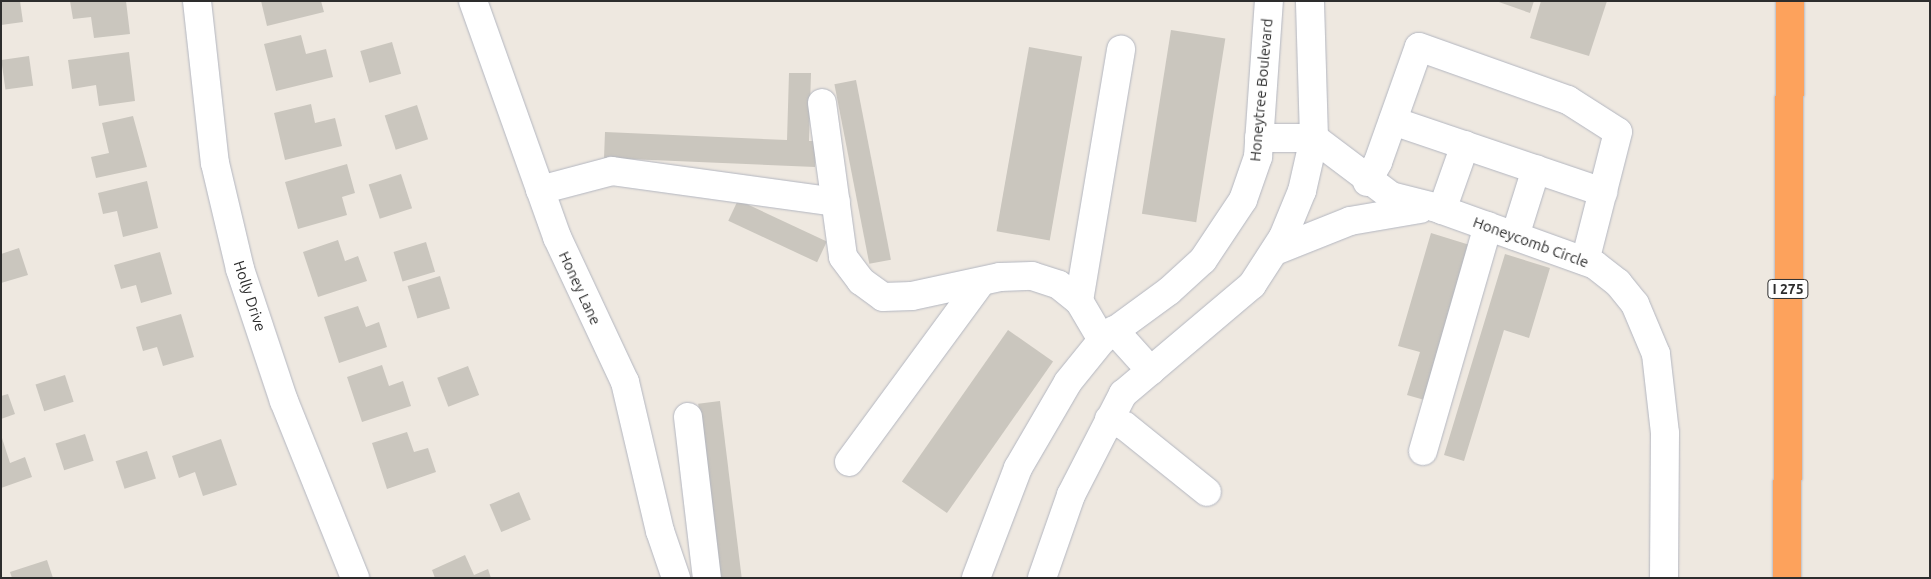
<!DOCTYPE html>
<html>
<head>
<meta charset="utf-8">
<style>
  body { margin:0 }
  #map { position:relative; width:1931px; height:579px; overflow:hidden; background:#eee8e0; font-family:Ubuntu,sans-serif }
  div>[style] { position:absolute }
  .building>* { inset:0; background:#cac6be; transform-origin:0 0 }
  .roads { filter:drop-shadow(0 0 1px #b3b6c0) drop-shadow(0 0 1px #b3b6c0) }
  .minor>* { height:28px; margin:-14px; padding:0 14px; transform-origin:14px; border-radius:14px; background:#fff }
  .highway>* { height:28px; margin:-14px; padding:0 14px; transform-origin:14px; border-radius:14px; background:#fda25c }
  span { translate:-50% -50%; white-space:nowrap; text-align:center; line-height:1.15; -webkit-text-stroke:4px #fff; paint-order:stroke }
  .shield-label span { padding:1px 4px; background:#fff; border:1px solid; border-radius:4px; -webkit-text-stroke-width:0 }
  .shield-label { font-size:14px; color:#2d2d2d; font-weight:700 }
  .street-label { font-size:15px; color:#2d2d2d }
  .frame { position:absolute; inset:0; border:2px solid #2d2d2d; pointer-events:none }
</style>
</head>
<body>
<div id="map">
  <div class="building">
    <div style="clip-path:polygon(1px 1px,20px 1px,23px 22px,1px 25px)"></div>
    <div style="clip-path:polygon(70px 1px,126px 1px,130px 34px,94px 38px,91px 17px,73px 19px)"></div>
    <div style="clip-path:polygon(261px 1px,321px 1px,324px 12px,267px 26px)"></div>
    <div style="clip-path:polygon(1496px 1px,1534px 1px,1530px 13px)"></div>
    <div style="clip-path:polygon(1541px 1px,1607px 1px,1589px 56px,1530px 38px)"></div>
    <div style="left:1171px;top:30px;width:55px;height:186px;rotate:9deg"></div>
    <div style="clip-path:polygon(301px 35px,306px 54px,326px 49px,333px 77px,276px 91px,264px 44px)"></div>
    <div style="left:392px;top:42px;width:33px;height:33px;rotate:74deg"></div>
    <div style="left:1029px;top:47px;width:54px;height:187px;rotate:10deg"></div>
    <div style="clip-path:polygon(129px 52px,135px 101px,99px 106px,96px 85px,72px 89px,68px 60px)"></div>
    <div style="left:29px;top:56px;width:30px;height:28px;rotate:82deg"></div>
    <div style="clip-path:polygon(789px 73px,811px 73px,809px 141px,816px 141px,815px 167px,604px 158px,605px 132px,787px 140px)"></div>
    <div style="left:856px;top:80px;width:183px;height:22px;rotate:79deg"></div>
    <div style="clip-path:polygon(311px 104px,315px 123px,335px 118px,342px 146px,285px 160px,274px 113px)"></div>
    <div style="left:417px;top:105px;width:36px;height:34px;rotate:72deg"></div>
    <div style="clip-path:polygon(133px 116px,147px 167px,96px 178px,91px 157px,109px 153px,102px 123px)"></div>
    <div style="clip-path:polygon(347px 164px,355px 193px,342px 197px,347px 215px,298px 229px,285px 182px)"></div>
    <div style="left:401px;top:174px;width:36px;height:34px;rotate:72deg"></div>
    <div style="clip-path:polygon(147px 181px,158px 228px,123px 237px,117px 211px,103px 214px,98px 193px)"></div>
    <div style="left:738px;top:200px;width:98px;height:23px;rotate:25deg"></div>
    <div style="clip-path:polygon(1431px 233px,1473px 246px,1428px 401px,1407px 395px,1420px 352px,1398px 346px)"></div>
    <div style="clip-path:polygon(338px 240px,345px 261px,358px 256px,367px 281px,318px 297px,303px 252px)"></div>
    <div style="left:426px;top:242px;width:31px;height:34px;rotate:73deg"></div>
    <div style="clip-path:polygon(19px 248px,28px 275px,1px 283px,1px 254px)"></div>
    <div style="clip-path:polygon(160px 252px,172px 294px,141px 303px,136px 285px,121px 289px,114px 265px)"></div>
    <div style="clip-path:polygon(1505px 254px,1550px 268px,1529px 338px,1504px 330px,1464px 461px,1444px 455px)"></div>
    <div style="left:440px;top:276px;width:34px;height:34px;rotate:73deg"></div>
    <div style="clip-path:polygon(358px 306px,366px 327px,379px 322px,387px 347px,339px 363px,324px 317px)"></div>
    <div style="clip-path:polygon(181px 314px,194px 357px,163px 366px,157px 347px,143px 351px,136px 327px)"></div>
    <div style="left:1008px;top:330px;width:55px;height:185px;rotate:35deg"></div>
    <div style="clip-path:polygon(382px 365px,389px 386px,403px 381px,411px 406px,362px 422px,347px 377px)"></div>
    <div style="left:468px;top:366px;width:31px;height:33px;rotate:69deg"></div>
    <div style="left:65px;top:375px;width:28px;height:31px;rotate:72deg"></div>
    <div style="clip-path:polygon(8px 394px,15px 414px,1px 419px,1px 396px)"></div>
    <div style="left:720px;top:401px;width:178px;height:22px;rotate:83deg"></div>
    <div style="clip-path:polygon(407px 432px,414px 452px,428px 448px,436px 472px,387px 489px,372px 443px)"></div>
    <div style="left:85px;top:434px;width:28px;height:31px;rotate:72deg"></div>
    <div style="clip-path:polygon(2px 438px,10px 463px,25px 457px,32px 477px,1px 488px)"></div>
    <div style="clip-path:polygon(221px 439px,237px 485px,203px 496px,195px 472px,179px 478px,172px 456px)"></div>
    <div style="left:147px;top:451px;width:29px;height:33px;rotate:72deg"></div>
    <div style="left:519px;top:492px;width:30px;height:32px;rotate:67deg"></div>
    <div style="clip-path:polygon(465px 555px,474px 575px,488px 569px,491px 578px,435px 578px,432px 570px)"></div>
    <div style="clip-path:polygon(47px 560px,53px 578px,12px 578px,10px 572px)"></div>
  </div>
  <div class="roads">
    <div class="minor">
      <div style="left:197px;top:1px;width:163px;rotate:83.7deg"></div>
      <div style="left:215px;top:163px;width:109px;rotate:76.7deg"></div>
      <div style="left:240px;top:269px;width:139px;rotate:71.6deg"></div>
      <div style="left:284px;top:401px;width:191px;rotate:68.1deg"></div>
      <div style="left:473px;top:1px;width:251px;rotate:70.4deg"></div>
      <div style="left:557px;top:237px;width:160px;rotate:64.9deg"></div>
      <div style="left:625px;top:382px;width:153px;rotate:76.8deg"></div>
      <div style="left:660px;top:531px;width:50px;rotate:71.2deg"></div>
      <div style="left:822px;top:103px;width:155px;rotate:82.2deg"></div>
      <div style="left:843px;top:257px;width:30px;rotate:53deg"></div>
      <div style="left:861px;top:281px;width:27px;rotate:36deg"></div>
      <div style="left:883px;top:297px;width:29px;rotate:-2deg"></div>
      <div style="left:912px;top:296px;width:90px;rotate:-12.2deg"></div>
      <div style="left:1000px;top:277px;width:32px;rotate:-2deg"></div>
      <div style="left:1032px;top:276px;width:28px;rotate:18deg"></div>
      <div style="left:1059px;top:285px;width:26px;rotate:39deg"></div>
      <div style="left:1393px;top:121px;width:222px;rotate:18.7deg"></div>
      <div style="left:1259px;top:138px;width:55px"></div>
      <div style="left:1314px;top:138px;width:96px;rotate:37deg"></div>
      <div style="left:1391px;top:196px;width:44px;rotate:14.3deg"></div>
      <div style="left:1434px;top:207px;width:171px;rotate:19.8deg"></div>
      <div style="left:1595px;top:265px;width:29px;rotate:38deg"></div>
      <div style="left:1618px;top:283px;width:27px;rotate:51deg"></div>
      <div style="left:1635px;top:304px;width:54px;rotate:67.2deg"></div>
      <div style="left:1656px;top:354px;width:80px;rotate:83.5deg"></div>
      <div style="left:1665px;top:433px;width:145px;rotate:90.4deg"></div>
      <div style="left:1367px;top:182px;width:23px;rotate:-61deg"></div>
      <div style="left:1378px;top:162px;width:122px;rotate:-70.4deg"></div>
      <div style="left:1419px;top:47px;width:158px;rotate:19.6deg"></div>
      <div style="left:1568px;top:100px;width:59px;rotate:32.6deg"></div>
      <div style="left:1618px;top:132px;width:133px;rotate:104.3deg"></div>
      <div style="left:540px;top:190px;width:74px;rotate:-14.8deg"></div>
      <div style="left:612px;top:171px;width:226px;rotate:7.9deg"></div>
      <div style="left:1442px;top:210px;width:69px;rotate:-70.5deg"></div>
      <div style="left:1515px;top:236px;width:70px;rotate:-72.6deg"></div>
      <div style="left:1275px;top:251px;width:81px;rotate:-21.8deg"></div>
      <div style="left:1350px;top:221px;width:71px;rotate:-9.7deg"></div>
      <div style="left:1114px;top:330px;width:55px;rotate:47.9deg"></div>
      <div style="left:1102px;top:340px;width:45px;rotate:-120.5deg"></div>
      <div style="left:1079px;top:301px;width:255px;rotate:-80.5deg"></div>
      <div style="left:688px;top:417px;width:162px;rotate:83.3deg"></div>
      <div style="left:1109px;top:419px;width:17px;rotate:24deg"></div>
      <div style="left:1125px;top:426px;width:105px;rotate:38.8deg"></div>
      <div style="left:1423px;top:451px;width:234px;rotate:-73.9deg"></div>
      <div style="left:849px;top:462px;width:223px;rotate:-53.7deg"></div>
      <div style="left:976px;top:578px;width:118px;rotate:-69.1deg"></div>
      <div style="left:1018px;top:468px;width:99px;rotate:-59.8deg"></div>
      <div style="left:1068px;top:382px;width:54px;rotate:-51deg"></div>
      <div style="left:1102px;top:340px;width:83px;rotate:-36.2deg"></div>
      <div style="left:1169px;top:291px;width:46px;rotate:-42.4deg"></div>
      <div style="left:1203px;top:260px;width:72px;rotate:-56.3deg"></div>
      <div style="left:1243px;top:200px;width:46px;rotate:-70.8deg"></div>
      <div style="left:1258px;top:157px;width:156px;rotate:-86deg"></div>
      <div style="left:1042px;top:578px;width:88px;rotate:-70.7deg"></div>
      <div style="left:1071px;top:495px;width:114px;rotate:-62.8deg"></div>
      <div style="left:1123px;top:394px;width:169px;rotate:-40.2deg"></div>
      <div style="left:1252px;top:285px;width:57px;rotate:-57.1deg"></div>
      <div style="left:1283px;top:237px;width:50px;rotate:-67.6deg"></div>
      <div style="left:1302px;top:191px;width:54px;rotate:-77.2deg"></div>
      <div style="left:1314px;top:138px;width:137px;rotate:-91.7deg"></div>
    </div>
    <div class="highway">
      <div style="left:1787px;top:578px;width:577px;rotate:-89.7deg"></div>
    </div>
  </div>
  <div class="shield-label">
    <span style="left:1788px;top:289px">I 275</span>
  </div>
  <div class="street-label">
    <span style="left:1261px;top:90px;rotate:-85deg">Honeytree Boulevard</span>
    <span style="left:1531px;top:242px;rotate:20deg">Honeycomb Circle</span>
    <span style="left:580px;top:288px;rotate:65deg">Honey Lane</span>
    <span style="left:250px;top:296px;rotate:72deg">Holly Drive</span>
  </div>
  <div class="frame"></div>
</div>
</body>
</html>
